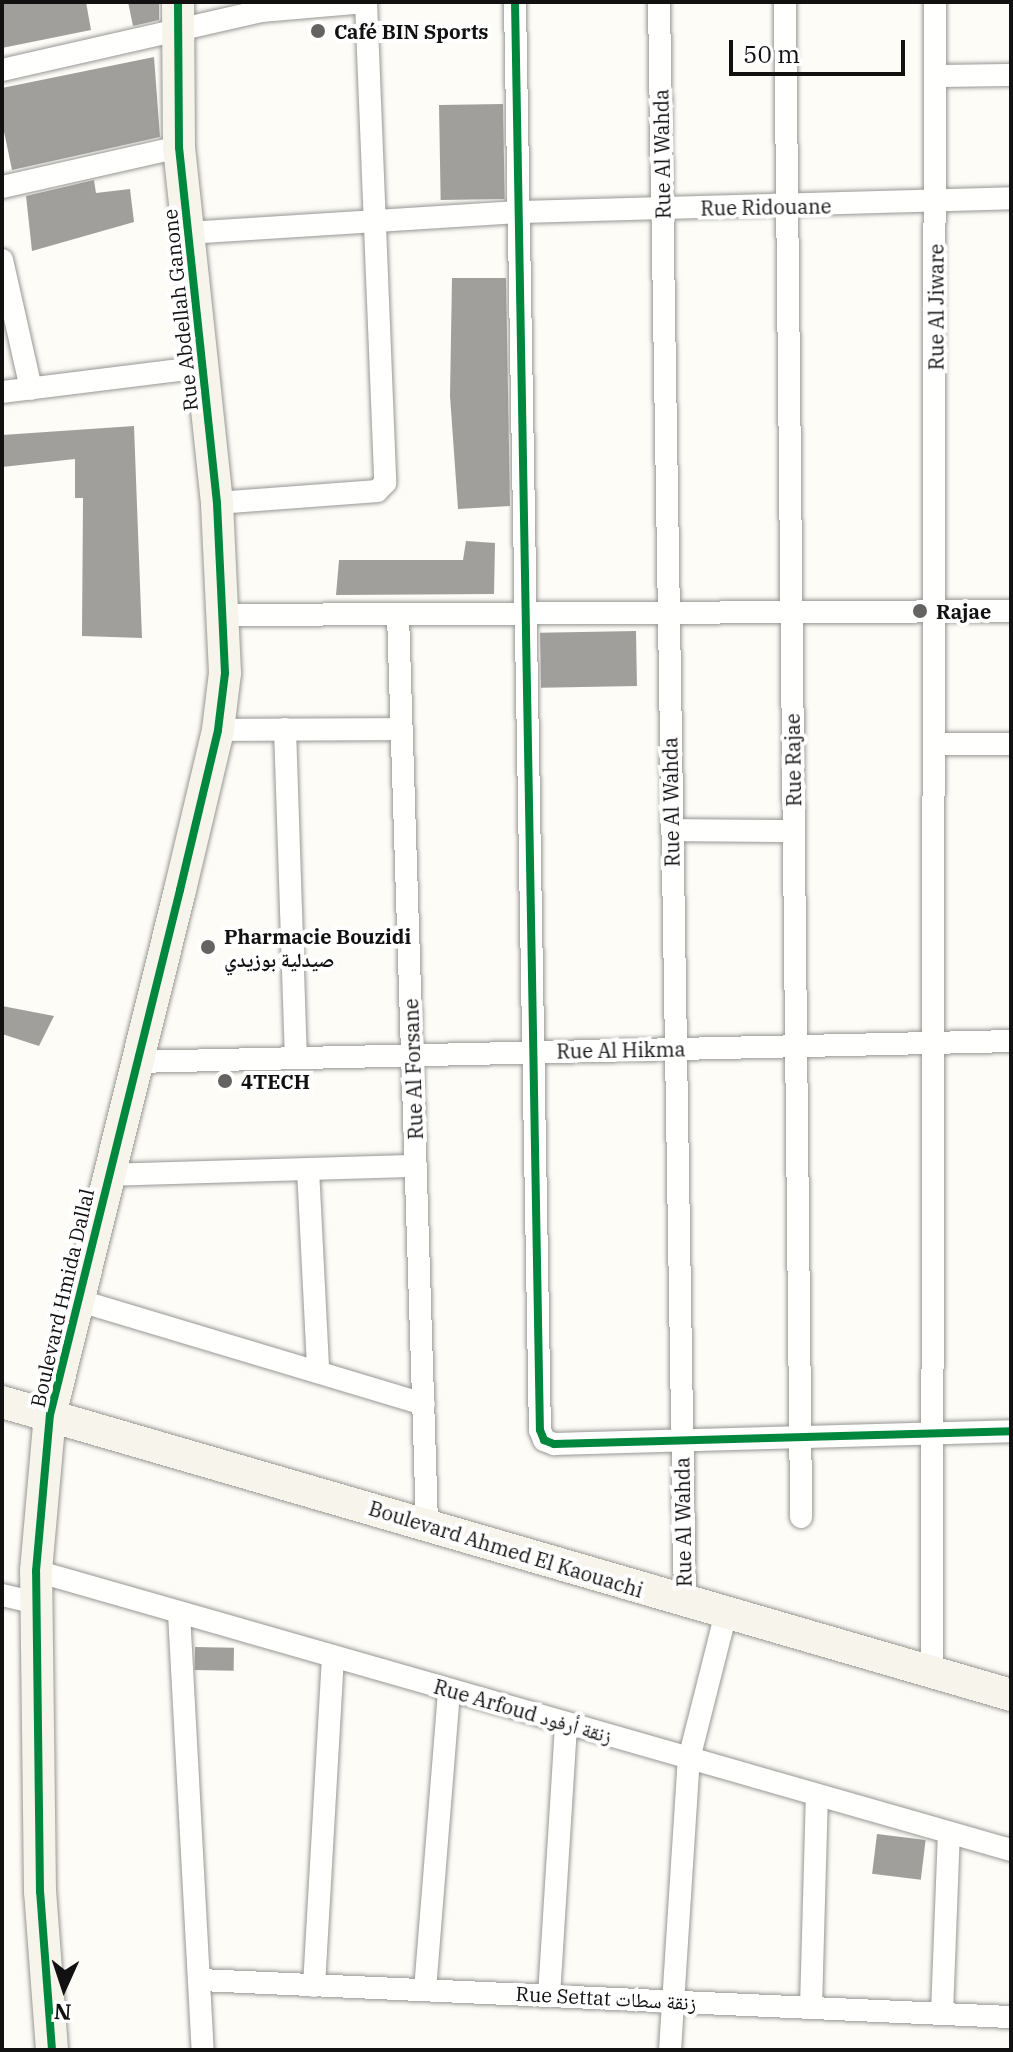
<!DOCTYPE html>
<html>
<head>
<meta charset="utf-8">
<style>
  body { margin:0 }
  #map { position:relative; width:1013px; height:2052px; overflow:hidden; background:#fdfcf7; font-family:"IBM Plex Serif","Noto Naskh Arabic",serif }
  div>[style] { position:absolute }
  .building>* { inset:0; background:#a19f9c; transform-origin:0 0 }
  .roads { filter:drop-shadow(0 0 2px #979795) drop-shadow(0 0 2px #979795) }
  .street>* { height:22px; margin:-11px; padding:0 11px; transform-origin:11px; border-radius:11px; background:#fffffe }
  .secondary>* { height:32px; margin:-16px; padding:0 16px; transform-origin:16px; border-radius:16px; background:#f6f4eb }
  .cycleway>* { height:8px; margin:-4px; padding:0 4px; transform-origin:4px; border-radius:4px; background:#00873e }
  .dots>* { width:22px; height:22px; translate:-50% -50%; box-sizing:border-box; border:4px solid #fff; border-radius:50% }
  span { translate:-50% -50%; white-space:nowrap; text-align:center; line-height:1.15; -webkit-text-stroke:8px #fff; paint-order:stroke }
  .poi-label { font-size:20px; color:#111; font-weight:700 }
  .left { translate:0 -50%; text-align:left }
  .street-label { font-size:20px; color:#111 }
  .frame { position:absolute; inset:0; border:4px solid #111; pointer-events:none }
  .north { position:absolute; left:24px; top:1948px; width:80px; height:80px; -webkit-text-stroke:6px #fff; paint-order:stroke; rotate:183deg; font-size:22px; font-weight:700; line-height:32px; text-align:center; color:#111 }
  .north::after { content:''; display:block; margin:auto; width:28px; height:36px; background:#111; clip-path:polygon(50% 0,100% 100%,50% 72%,0 100%) }
  .scale { position:absolute; left:729px; top:40px; width:176px; height:36px; box-sizing:border-box; border:4px solid #111; border-top:0; padding-left:10px; font-size:24px; line-height:28px; white-space:nowrap; color:#111; -webkit-text-stroke:6px #fff; paint-order:stroke }
</style>
</head>
<body>
<div id="map">
  <div class="building">
    <div style="clip-path:polygon(2px 2px,86px 2px,91px 30px,2px 48px)"></div>
    <div style="clip-path:polygon(128px 2px,159px 2px,159px 20px,133px 26px)"></div>
    <div style="clip-path:polygon(154px 57px,160px 137px,12px 170px,2px 122px,2px 88px)"></div>
    <div style="left:503px;top:104px;width:95px;height:64px;rotate:89deg"></div>
    <div style="clip-path:polygon(94px 180px,96px 193px,130px 189px,134px 222px,32px 251px,26px 196px)"></div>
    <div style="clip-path:polygon(452px 278px,506px 278px,510px 506px,458px 509px,450px 396px)"></div>
    <div style="clip-path:polygon(134px 426px,142px 638px,82px 636px,83px 498px,75px 498px,75px 459px,2px 467px,2px 435px)"></div>
    <div style="clip-path:polygon(466px 541px,495px 543px,494px 594px,336px 595px,339px 560px,463px 560px)"></div>
    <div style="left:636px;top:631px;width:55px;height:96px;rotate:89deg"></div>
    <div style="clip-path:polygon(2px 1006px,54px 1016px,39px 1046px,2px 1034px)"></div>
    <div style="left:195px;top:1647px;width:39px;height:23px;rotate:1deg"></div>
    <div style="left:877px;top:1834px;width:49px;height:40px;rotate:7deg"></div>
  </div>
  <div class="roads">
    <div class="street">
      <div style="left:515px;top:2px;width:1428px;rotate:89deg"></div>
      <div style="left:540px;top:1430px;width:11px;rotate:68deg"></div>
      <div style="left:544px;top:1440px;width:11px;rotate:22deg"></div>
      <div style="left:554px;top:1444px;width:457px;rotate:-1.6deg"></div>
      <div style="left:659px;top:2px;width:1600px;rotate:89.07deg"></div>
      <div style="left:785px;top:2px;width:1515px;rotate:89.39deg"></div>
      <div style="left:2px;top:70px;width:266px;rotate:-12.8deg"></div>
      <div style="left:261px;top:11px;width:105px;rotate:-4.9deg"></div>
      <div style="left:366px;top:2px;width:481px;rotate:87.7deg"></div>
      <div style="left:385px;top:483px;width:11px;rotate:135deg"></div>
      <div style="left:377px;top:491px;width:160px;rotate:175.7deg"></div>
      <div style="left:936px;top:76px;width:75px;rotate:-0.8deg"></div>
      <div style="left:2px;top:187px;width:181px;rotate:-12.7deg"></div>
      <div style="left:186px;top:233px;width:338px;rotate:-3.6deg"></div>
      <div style="left:523px;top:212px;width:488px;rotate:-1.6deg"></div>
      <div style="left:2px;top:260px;width:132px;rotate:77.3deg"></div>
      <div style="left:2px;top:392px;width:203px;rotate:-7.1deg"></div>
      <div style="left:226px;top:615px;width:785px;rotate:-0.29deg"></div>
      <div style="left:398px;top:615px;width:909px;rotate:88.17deg"></div>
      <div style="left:285px;top:729px;width:329px;rotate:88.1deg"></div>
      <div style="left:218px;top:730px;width:184px;rotate:-0.3deg"></div>
      <div style="left:936px;top:744px;width:75px"></div>
      <div style="left:672px;top:830px;width:121px;rotate:0.5deg"></div>
      <div style="left:135px;top:1062px;width:876px;rotate:-1.37deg"></div>
      <div style="left:308px;top:1169px;width:200px;rotate:87.1deg"></div>
      <div style="left:107px;top:1175px;width:309px;rotate:-1.7deg"></div>
      <div style="left:77px;top:1300px;width:362px;rotate:16.7deg"></div>
      <div style="left:36px;top:1571px;width:1014px;rotate:15.97deg"></div>
      <div style="left:2px;top:1595px;width:35px;rotate:13deg"></div>
      <div style="left:179px;top:1613px;width:438px;rotate:86.9deg"></div>
      <div style="left:932px;top:1671px;width:1669px;rotate:-89.9deg"></div>
      <div style="left:201px;top:1980px;width:811px;rotate:2.62deg"></div>
      <div style="left:314px;top:1986px;width:330px;rotate:-86.7deg"></div>
      <div style="left:425px;top:1990px;width:301px;rotate:-85.4deg"></div>
      <div style="left:549px;top:1996px;width:273px;rotate:-86.4deg"></div>
      <div style="left:811px;top:2007px;width:212px;rotate:-88.4deg"></div>
      <div style="left:942px;top:2013px;width:180px;rotate:-87.8deg"></div>
      <div style="left:670px;top:2050px;width:292px;rotate:-86.3deg"></div>
      <div style="left:689px;top:1759px;width:151px;rotate:-75.8deg"></div>
    </div>
    <div class="secondary">
      <div style="left:2px;top:1402px;width:1051px;rotate:16.19deg"></div>
      <div style="left:52px;top:2050px;width:158px;rotate:-94.3deg"></div>
      <div style="left:40px;top:1892px;width:321px;rotate:-90.7deg"></div>
      <div style="left:36px;top:1571px;width:157px;rotate:-84.9deg"></div>
      <div style="left:50px;top:1415px;width:541px;rotate:-76.09deg"></div>
      <div style="left:180px;top:890px;width:164px;rotate:-76.6deg"></div>
      <div style="left:218px;top:730px;width:57px;rotate:-83deg"></div>
      <div style="left:225px;top:673px;width:170px;rotate:-92.7deg"></div>
      <div style="left:217px;top:503px;width:358px;rotate:-96.1deg"></div>
      <div style="left:179px;top:147px;width:145px;rotate:-90.4deg"></div>
    </div>
  </div>
  <div class="cycleway">
    <div style="left:515px;top:2px;width:1428px;rotate:89deg"></div>
    <div style="left:540px;top:1430px;width:11px;rotate:68deg"></div>
    <div style="left:544px;top:1440px;width:11px;rotate:22deg"></div>
    <div style="left:554px;top:1444px;width:457px;rotate:-1.6deg"></div>
    <div style="left:52px;top:2050px;width:158px;rotate:-94.3deg"></div>
    <div style="left:40px;top:1892px;width:321px;rotate:-90.7deg"></div>
    <div style="left:36px;top:1571px;width:157px;rotate:-84.9deg"></div>
    <div style="left:50px;top:1415px;width:541px;rotate:-76.09deg"></div>
    <div style="left:180px;top:890px;width:164px;rotate:-76.6deg"></div>
    <div style="left:218px;top:730px;width:57px;rotate:-83deg"></div>
    <div style="left:225px;top:673px;width:170px;rotate:-92.7deg"></div>
    <div style="left:217px;top:503px;width:358px;rotate:-96.1deg"></div>
    <div style="left:179px;top:147px;width:145px;rotate:-90.4deg"></div>
  </div>
  <div class="dots">
    <div style="left:318px;top:31px;background:#646362"></div>
    <div style="left:920px;top:611px;background:#646362"></div>
    <div style="left:208px;top:947px;background:#646362"></div>
    <div style="left:225px;top:1081px;background:#646362"></div>
  </div>
  <div class="poi-label">
    <span class="left" style="left:334px;top:31px">Café BIN Sports</span>
    <span class="left" style="left:936px;top:611px">Rajae</span>
    <span class="left" style="left:224px;top:948px">Pharmacie Bouzidi<br>صيدلية بوزيدي</span>
    <span class="left" style="left:241px;top:1081px">4TECH</span>
  </div>
  <div class="street-label">
    <span style="left:662px;top:154px;rotate:-91deg">Rue Al Wahda</span>
    <span style="left:766px;top:207px;rotate:-1deg">Rue Ridouane</span>
    <span style="left:936px;top:307px;rotate:-90deg">Rue Al Jiware</span>
    <span style="left:180px;top:310px;rotate:-96deg">Rue Abdellah Ganone</span>
    <span style="left:793px;top:760px;rotate:-91deg">Rue Rajae</span>
    <span style="left:671px;top:802px;rotate:-91deg">Rue Al Wahda</span>
    <span style="left:621px;top:1050px;rotate:-1deg">Rue Al Hikma</span>
    <span style="left:413px;top:1069px;rotate:-92deg">Rue Al Forsane</span>
    <span style="left:62px;top:1298px;rotate:-77deg">Boulevard Hmida Dallal</span>
    <span style="left:683px;top:1522px;rotate:-91deg">Rue Al Wahda</span>
    <span style="left:506px;top:1549px;rotate:17deg">Boulevard Ahmed El Kaouachi</span>
    <span style="left:523px;top:1711px;rotate:16deg">Rue Arfoud زنقة أرفود</span>
    <span style="left:606px;top:1998px;rotate:3deg">Rue Settat زنقة سطات</span>
  </div>
  <div class="frame"></div>
  <div class="north">N</div>
  <div class="scale">50 m</div>
</div>
</body>
</html>
